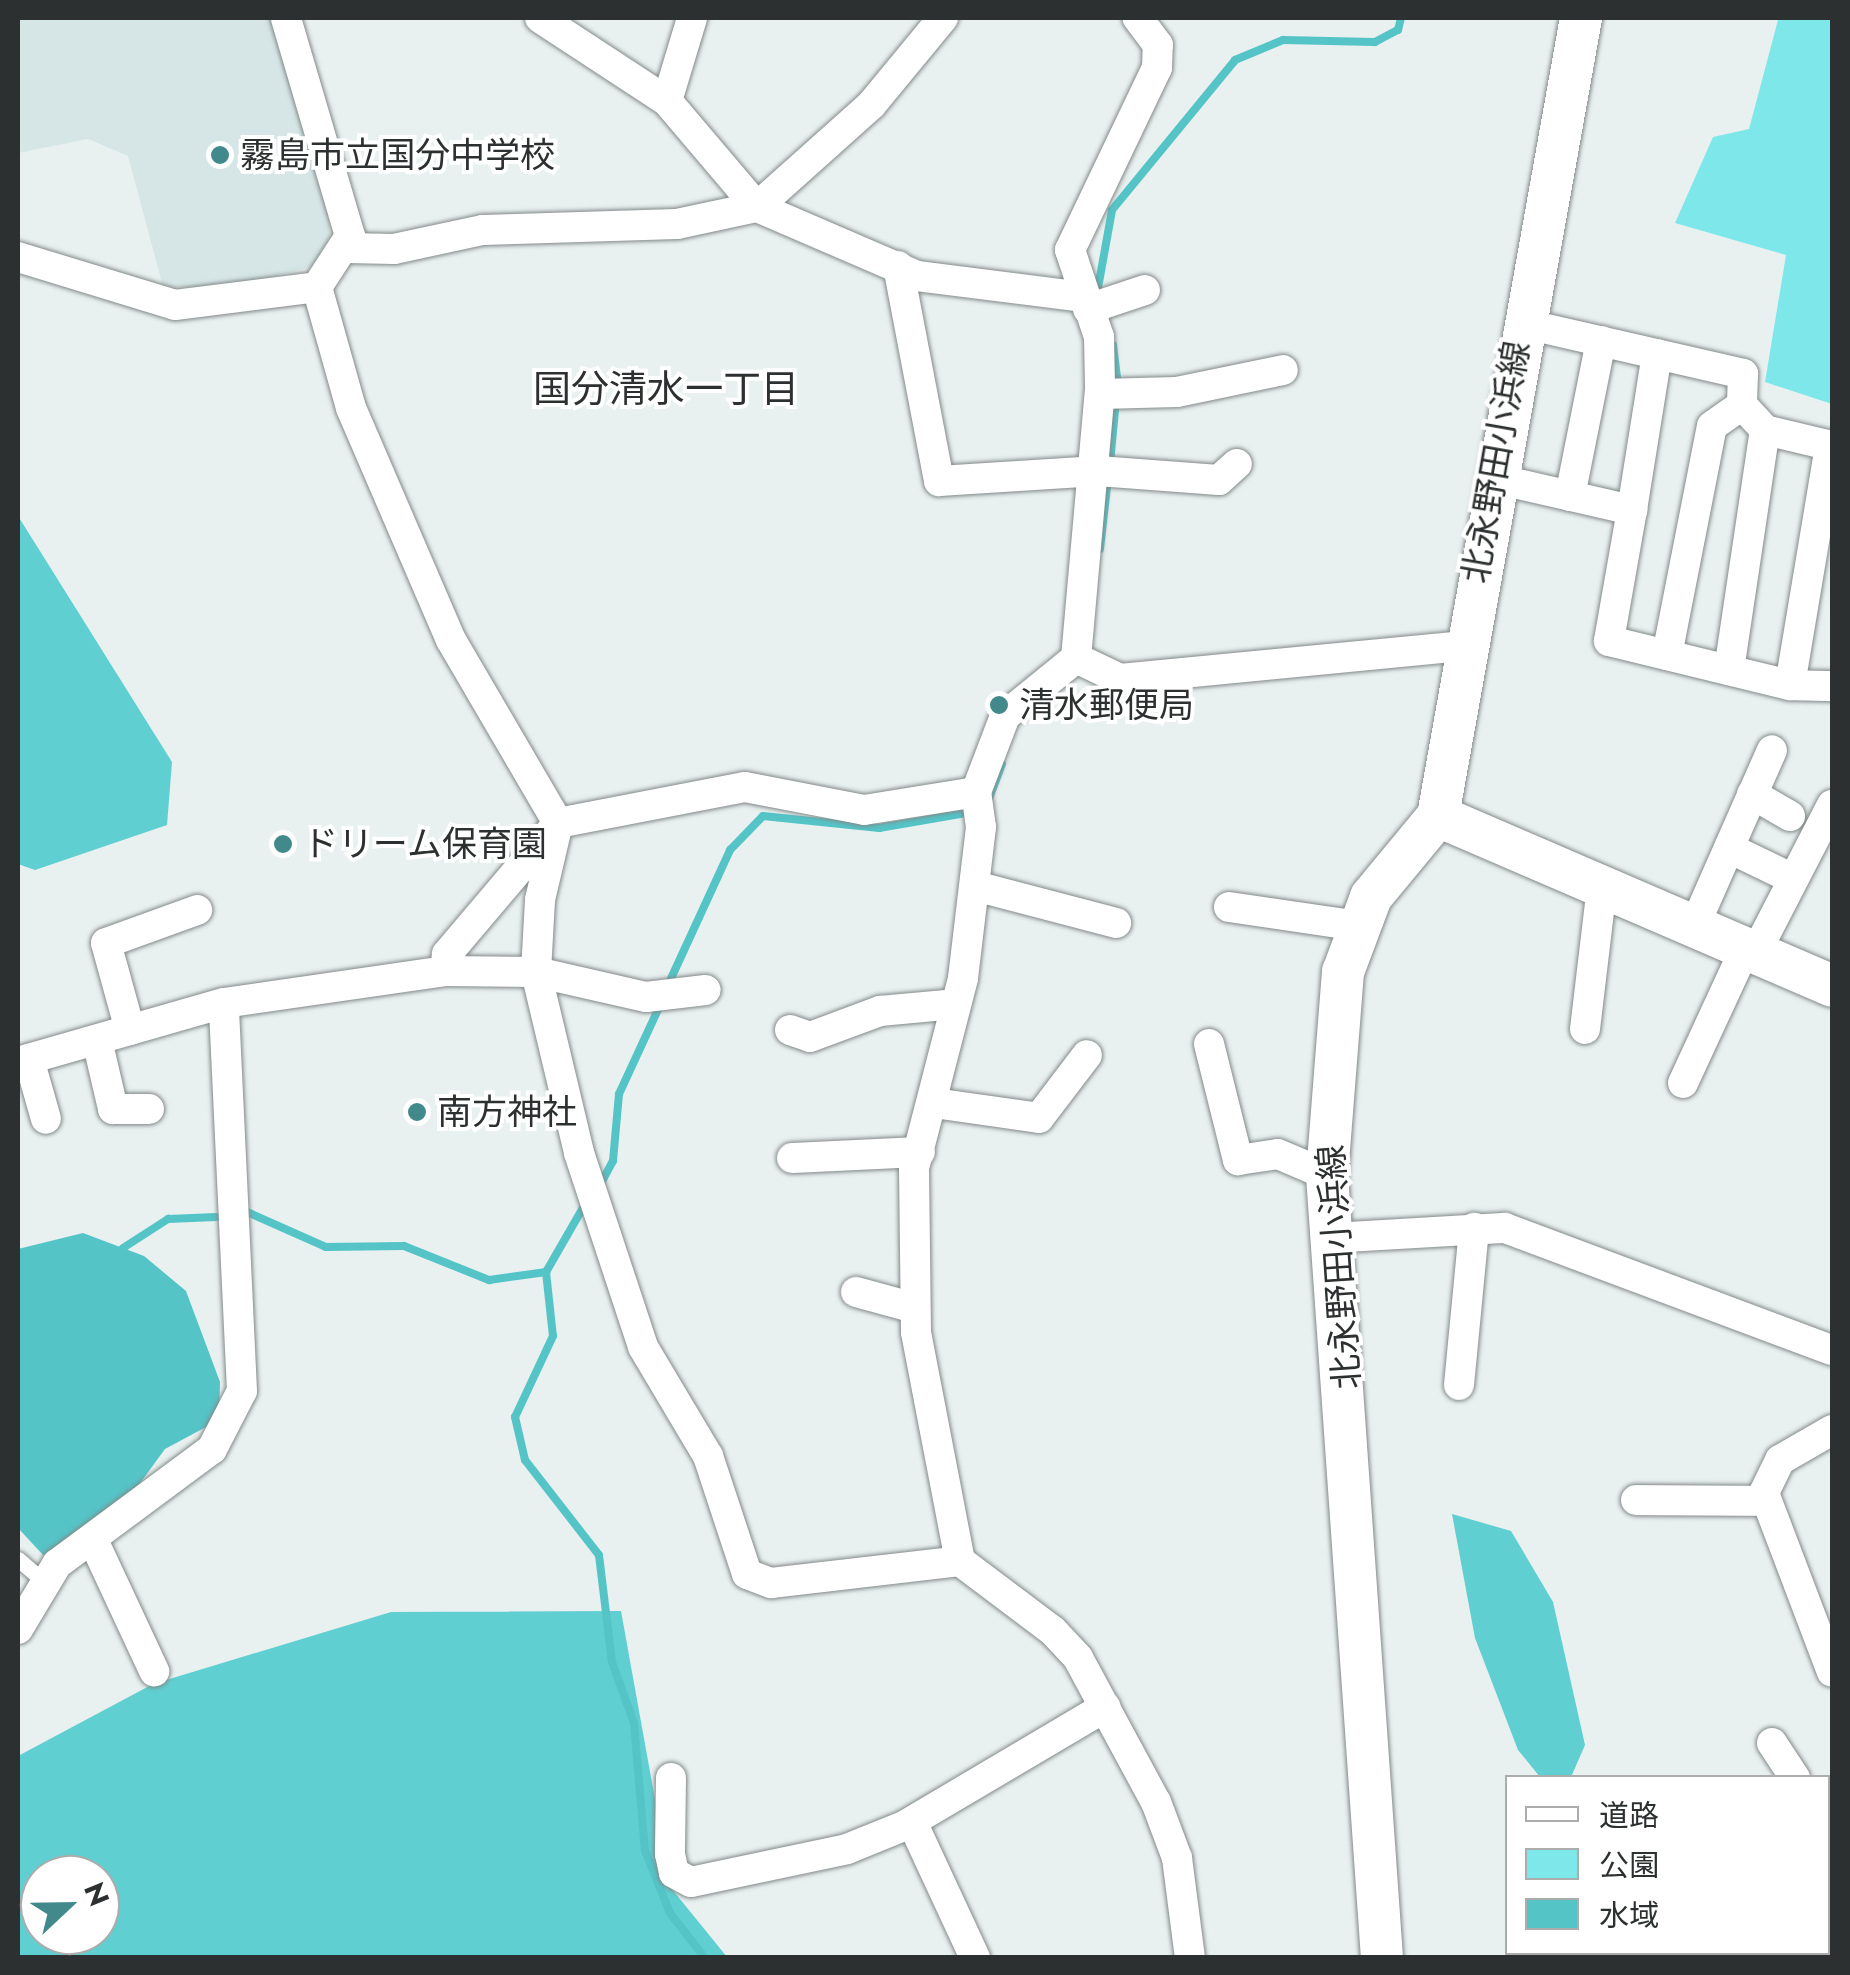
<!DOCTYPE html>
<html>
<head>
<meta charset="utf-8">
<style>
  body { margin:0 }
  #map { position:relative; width:1850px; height:1975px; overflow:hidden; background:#e9f0f0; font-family:Jost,"Noto Sans JP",sans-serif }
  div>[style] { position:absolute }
  .built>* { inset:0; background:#d6e6e7 }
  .green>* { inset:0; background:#7ee7ea }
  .forest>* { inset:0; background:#5fcfd1 }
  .water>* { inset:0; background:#54c4c7 }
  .stream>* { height:8px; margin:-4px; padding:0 4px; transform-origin:4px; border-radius:4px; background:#54c4c7 }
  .roads { filter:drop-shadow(0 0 2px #838989) drop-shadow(0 0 2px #838989) }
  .lane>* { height:15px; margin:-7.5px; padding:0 7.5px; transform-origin:7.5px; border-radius:7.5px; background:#fff }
  .street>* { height:30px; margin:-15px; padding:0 15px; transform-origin:15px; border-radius:15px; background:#fff }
  .secondary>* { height:42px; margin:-21px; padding:0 21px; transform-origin:21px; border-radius:21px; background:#fff }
  .dots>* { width:28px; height:28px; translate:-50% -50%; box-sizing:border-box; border:5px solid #fff; border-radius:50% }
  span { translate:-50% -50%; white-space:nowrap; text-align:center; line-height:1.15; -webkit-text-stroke:8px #fff; paint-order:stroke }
  .poi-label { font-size:35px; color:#2d3030 }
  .left { translate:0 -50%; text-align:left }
  .street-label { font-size:35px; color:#2d3030 }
  .neighbourhood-label { font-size:38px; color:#2d3030 }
  .frame { position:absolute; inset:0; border:20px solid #2d3030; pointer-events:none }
  .legend { position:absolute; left:1505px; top:1775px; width:325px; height:180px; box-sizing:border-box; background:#fff; border:2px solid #abacac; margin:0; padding:12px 18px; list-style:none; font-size:30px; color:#2d3030 }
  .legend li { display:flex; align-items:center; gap:20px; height:50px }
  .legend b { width:50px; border:2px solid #abacac }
  .north { position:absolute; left:20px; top:1855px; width:100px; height:100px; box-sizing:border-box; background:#fff; border:2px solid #abacac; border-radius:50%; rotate:68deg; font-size:28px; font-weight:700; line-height:40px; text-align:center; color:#2d3030 }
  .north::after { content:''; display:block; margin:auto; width:35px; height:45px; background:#41898b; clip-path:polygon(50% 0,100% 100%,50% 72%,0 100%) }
</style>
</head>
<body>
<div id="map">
  <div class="built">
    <div style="clip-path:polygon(18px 18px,278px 18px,327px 200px,330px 236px,314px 266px,233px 287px,163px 287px,128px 156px,88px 139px,18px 153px)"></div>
  </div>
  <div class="green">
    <div style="clip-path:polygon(1832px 18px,1832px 404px,1765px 382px,1786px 255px,1675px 223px,1713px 137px,1749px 129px,1778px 20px)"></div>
  </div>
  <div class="forest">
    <div style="clip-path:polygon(18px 516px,172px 762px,167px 825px,35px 870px,18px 864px)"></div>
    <div style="clip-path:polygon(1452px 1514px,1511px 1531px,1553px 1602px,1585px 1745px,1571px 1777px,1540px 1777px,1518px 1750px,1475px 1638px)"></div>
    <div style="clip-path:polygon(evenodd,621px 1611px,671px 1888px,727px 1957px,18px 1958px,18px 1756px,153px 1684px,391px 1612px,621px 1611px,40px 1875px,100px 1875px,100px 1935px,40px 1935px,40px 1875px)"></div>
  </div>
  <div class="water">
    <div style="clip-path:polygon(83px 1233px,144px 1256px,186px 1291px,220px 1382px,219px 1420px,165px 1449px,138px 1486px,44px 1556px,18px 1528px,18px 1249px)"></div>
  </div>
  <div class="stream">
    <div style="left:1098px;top:288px;width:79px;rotate:-79.8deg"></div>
    <div style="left:1112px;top:210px;width:194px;rotate:-50.6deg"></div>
    <div style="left:1235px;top:60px;width:52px;rotate:-22.6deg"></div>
    <div style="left:1283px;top:40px;width:92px;rotate:1.2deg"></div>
    <div style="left:1375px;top:42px;width:26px;rotate:-28deg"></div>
    <div style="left:1398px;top:30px;width:12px;rotate:-76deg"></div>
    <div style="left:1113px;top:345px;width:40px;rotate:82.9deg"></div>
    <div style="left:1110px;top:464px;width:65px;rotate:-84.7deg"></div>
    <div style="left:1100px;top:549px;width:71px;rotate:-83.6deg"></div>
    <div style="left:985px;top:809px;width:48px;rotate:-69.3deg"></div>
    <div style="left:668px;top:985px;width:149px;rotate:-65.3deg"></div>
    <div style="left:730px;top:850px;width:47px;rotate:-45.9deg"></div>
    <div style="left:763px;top:816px;width:117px;rotate:5.9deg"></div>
    <div style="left:879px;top:828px;width:94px;rotate:-9.8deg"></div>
    <div style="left:598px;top:1189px;width:32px;rotate:-62deg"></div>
    <div style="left:613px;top:1161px;width:67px;rotate:-84.9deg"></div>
    <div style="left:619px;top:1094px;width:100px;rotate:-65.2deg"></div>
    <div style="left:588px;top:1199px;width:84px;rotate:119.9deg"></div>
    <div style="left:546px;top:1272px;width:64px;rotate:83.8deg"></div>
    <div style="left:553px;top:1336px;width:89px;rotate:115.1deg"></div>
    <div style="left:515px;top:1417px;width:44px;rotate:76.9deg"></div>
    <div style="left:525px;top:1460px;width:120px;rotate:52.1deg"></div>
    <div style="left:599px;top:1555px;width:108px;rotate:83.1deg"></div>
    <div style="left:612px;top:1662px;width:65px;rotate:70.2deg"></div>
    <div style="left:634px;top:1723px;width:128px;rotate:85.1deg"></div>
    <div style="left:645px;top:1851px;width:67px;rotate:68deg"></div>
    <div style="left:670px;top:1913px;width:57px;rotate:52.1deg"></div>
    <div style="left:247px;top:1212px;width:86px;rotate:23.9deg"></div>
    <div style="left:326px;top:1247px;width:78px;rotate:-0.7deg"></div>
    <div style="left:404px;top:1246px;width:92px;rotate:21.8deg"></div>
    <div style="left:489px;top:1280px;width:58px;rotate:-8deg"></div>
    <div style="left:123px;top:1248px;width:54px;rotate:-32.8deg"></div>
    <div style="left:168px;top:1219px;width:48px;rotate:-2.4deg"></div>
  </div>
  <div class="roads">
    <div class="lane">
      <div style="left:18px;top:1559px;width:33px;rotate:41deg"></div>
    </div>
    <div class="street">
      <div style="left:540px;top:18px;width:152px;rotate:33.2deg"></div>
      <div style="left:667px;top:101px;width:139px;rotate:49.7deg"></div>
      <div style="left:757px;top:207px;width:174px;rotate:23.3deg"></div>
      <div style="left:917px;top:276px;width:167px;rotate:7.2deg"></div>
      <div style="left:667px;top:101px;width:87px;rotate:-73.2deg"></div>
      <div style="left:346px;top:248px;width:48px;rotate:1.2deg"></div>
      <div style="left:394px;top:249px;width:91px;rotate:-12.1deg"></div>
      <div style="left:483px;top:230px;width:194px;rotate:-1.8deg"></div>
      <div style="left:677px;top:224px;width:82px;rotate:-12deg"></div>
      <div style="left:757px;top:207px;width:154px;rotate:-41.8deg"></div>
      <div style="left:872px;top:104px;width:112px;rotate:-50.5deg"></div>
      <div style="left:18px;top:257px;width:164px;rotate:17deg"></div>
      <div style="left:175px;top:305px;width:143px;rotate:-7.2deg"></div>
      <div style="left:317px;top:287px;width:61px;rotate:-57.1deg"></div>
      <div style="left:350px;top:236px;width:227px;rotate:-106.4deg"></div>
      <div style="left:898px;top:266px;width:219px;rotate:79.2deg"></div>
      <div style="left:939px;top:481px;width:159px;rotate:-3.6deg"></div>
      <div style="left:1098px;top:471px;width:121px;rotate:4.3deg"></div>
      <div style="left:1219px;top:480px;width:24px;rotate:-42deg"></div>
      <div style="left:317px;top:287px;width:126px;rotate:74.3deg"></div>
      <div style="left:351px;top:408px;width:253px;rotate:66.7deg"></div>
      <div style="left:451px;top:640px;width:212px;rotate:59.7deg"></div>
      <div style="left:558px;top:823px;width:79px;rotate:103.2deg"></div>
      <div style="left:540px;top:900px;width:72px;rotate:93.2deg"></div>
      <div style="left:536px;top:972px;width:186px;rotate:76.6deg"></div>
      <div style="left:579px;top:1153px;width:204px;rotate:71.7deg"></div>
      <div style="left:643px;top:1347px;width:127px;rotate:59.2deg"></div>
      <div style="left:708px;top:1456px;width:124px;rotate:71.7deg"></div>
      <div style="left:747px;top:1574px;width:26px;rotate:21deg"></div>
      <div style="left:771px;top:1583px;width:190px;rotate:-6.6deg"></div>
      <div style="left:960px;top:1561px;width:116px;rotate:37deg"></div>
      <div style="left:1053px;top:1631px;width:37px;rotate:47deg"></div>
      <div style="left:1078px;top:1658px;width:164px;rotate:61.6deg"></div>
      <div style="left:1156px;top:1802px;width:60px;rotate:69.4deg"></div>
      <div style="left:1177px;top:1858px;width:101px;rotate:82.6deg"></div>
      <div style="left:1088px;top:309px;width:60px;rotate:-18.4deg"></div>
      <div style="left:1521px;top:323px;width:228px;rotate:12.9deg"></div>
      <div style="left:1743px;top:374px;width:31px;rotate:92deg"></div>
      <div style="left:1742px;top:405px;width:34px;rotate:47deg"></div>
      <div style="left:1765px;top:430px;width:69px;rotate:13.4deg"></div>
      <div style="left:1100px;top:394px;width:77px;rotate:-1.5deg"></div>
      <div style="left:1177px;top:392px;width:108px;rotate:-11.7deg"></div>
      <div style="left:1492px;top:478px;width:144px;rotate:12.9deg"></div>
      <div style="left:1632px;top:510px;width:133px;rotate:100deg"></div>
      <div style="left:1609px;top:641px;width:186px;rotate:13.7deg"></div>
      <div style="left:1790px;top:685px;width:243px;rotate:-80.5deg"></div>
      <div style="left:1570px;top:496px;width:158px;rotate:-78.7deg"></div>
      <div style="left:1632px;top:510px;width:158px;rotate:-80.9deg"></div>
      <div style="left:1667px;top:655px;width:233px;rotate:-78.9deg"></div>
      <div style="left:1712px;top:426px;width:37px;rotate:-35deg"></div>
      <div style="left:1076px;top:658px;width:49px;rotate:25.5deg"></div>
      <div style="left:1120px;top:679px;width:346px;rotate:-5.5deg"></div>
      <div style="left:1729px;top:670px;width:243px;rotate:-81.5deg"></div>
      <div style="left:1790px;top:685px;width:42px;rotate:1.4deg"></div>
      <div style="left:1752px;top:794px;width:44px;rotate:30.1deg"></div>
      <div style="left:1729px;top:848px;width:69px;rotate:25.8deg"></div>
      <div style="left:975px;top:886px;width:146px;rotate:14.7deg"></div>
      <div style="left:1229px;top:907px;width:132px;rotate:8.3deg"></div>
      <div style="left:1694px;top:927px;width:193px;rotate:-66.2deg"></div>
      <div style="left:1755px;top:954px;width:168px;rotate:-62.7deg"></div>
      <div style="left:445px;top:971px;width:17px;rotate:-83deg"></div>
      <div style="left:447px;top:954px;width:172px;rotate:-49.7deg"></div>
      <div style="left:558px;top:823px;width:190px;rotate:-10.9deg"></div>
      <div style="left:745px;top:787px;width:121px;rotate:10.9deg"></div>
      <div style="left:864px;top:810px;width:113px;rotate:-9.1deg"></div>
      <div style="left:1585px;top:1029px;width:143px;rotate:-83.2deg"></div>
      <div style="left:130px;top:1030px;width:90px;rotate:-105.4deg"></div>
      <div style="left:106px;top:943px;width:97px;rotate:-19.9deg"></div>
      <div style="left:790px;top:1030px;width:21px;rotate:19deg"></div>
      <div style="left:810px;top:1037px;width:75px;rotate:-20.4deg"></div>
      <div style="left:880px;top:1011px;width:75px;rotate:-5.3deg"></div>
      <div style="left:97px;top:1040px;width:71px;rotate:76.9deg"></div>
      <div style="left:113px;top:1109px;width:36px"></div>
      <div style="left:1209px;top:1044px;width:120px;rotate:76deg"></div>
      <div style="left:1238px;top:1160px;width:40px;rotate:-8.5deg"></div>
      <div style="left:1278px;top:1154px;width:53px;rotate:23.2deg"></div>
      <div style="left:29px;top:1059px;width:62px;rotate:74.2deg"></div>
      <div style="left:18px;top:1062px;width:214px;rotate:-16deg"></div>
      <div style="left:1683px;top:1083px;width:148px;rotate:-65.2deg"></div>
      <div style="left:934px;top:1103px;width:106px;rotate:8.1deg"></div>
      <div style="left:1039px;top:1118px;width:79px;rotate:-52.7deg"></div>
      <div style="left:792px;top:1158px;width:128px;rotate:-2.7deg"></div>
      <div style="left:1330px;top:1238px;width:175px;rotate:-3.3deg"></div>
      <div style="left:1505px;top:1228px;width:349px;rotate:20.5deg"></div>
      <div style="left:856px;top:1292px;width:61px;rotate:15.2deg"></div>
      <div style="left:1459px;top:1385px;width:158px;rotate:-84.5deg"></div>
      <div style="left:1832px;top:1430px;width:60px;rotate:150deg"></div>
      <div style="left:1780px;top:1460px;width:37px;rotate:116deg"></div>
      <div style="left:1764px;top:1493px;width:191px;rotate:69.2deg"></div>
      <div style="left:1636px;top:1500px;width:130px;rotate:0.4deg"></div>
      <div style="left:93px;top:1540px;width:145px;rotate:65deg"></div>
      <div style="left:960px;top:1561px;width:233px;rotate:-100.9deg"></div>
      <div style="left:916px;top:1332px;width:164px;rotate:-90.7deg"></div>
      <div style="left:914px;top:1168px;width:196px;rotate:-75.5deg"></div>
      <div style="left:963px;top:978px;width:152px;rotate:-83.2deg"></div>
      <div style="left:981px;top:827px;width:35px;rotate:-98deg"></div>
      <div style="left:976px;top:792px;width:81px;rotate:-69.1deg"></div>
      <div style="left:1005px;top:716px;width:92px;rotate:-39.2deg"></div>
      <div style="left:1076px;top:658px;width:272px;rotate:-84.9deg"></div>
      <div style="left:1100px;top:387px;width:50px;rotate:-91.1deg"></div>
      <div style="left:1099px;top:337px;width:92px;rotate:-108.4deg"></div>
      <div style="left:1070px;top:250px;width:202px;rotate:-64.5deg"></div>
      <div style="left:1157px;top:68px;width:23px;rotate:-88deg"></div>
      <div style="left:1158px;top:45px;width:34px;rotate:-127deg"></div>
      <div style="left:18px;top:1629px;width:76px;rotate:-59deg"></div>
      <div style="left:57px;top:1564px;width:193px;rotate:-36.6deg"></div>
      <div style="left:212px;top:1449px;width:65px;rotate:-62.7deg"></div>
      <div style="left:242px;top:1391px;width:388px;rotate:-92.7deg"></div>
      <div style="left:224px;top:1003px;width:223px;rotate:-8.2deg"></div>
      <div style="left:445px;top:971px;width:91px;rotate:0.6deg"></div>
      <div style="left:536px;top:972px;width:113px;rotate:12.8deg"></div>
      <div style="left:646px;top:997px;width:60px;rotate:-6.7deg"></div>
      <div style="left:1772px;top:1743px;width:42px;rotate:56.7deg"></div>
      <div style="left:671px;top:1778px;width:76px;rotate:90.8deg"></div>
      <div style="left:670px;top:1854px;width:19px;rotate:78deg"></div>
      <div style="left:674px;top:1873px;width:19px;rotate:28deg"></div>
      <div style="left:691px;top:1882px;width:159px;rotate:-11.9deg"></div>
      <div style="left:847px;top:1849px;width:61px;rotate:-22deg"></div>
      <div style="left:904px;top:1826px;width:234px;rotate:-30.6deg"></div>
      <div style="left:912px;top:1822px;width:150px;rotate:65.1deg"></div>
      <div style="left:1828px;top:1827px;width:9px;rotate:63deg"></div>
    </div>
    <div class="secondary">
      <div style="left:1438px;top:816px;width:429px;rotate:23.3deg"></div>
      <div style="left:1382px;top:1958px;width:785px;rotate:-94.02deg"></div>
      <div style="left:1327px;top:1175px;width:204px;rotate:-85.5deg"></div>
      <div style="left:1343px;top:972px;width:80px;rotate:-69.5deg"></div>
      <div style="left:1371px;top:897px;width:105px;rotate:-50.4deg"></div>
      <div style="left:1438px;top:816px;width:811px;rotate:-79.84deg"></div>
    </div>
  </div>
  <div class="dots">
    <div style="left:220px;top:155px;background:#41898b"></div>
    <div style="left:999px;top:705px;background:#41898b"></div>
    <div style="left:283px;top:844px;background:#41898b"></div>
    <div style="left:417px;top:1112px;background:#41898b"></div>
  </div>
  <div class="poi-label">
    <span class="left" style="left:240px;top:155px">霧島市立国分中学校</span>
    <span class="left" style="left:1019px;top:705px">清水郵便局</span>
    <span class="left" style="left:303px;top:844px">ドリーム保育園</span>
    <span class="left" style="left:437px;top:1112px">南方神社</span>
  </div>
  <div class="street-label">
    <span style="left:1496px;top:462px;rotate:-80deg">北永野田小浜線</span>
    <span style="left:1339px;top:1267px;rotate:-94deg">北永野田小浜線</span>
  </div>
  <div class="neighbourhood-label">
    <span style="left:666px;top:389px">国分清水一丁目</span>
  </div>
  <div class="frame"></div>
  <ul class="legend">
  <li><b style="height:12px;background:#fff"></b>道路</li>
  <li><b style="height:28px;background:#7ee7ea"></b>公園</li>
  <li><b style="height:28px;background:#54c4c7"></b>水域</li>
  </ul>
  <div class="north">N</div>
</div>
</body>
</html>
